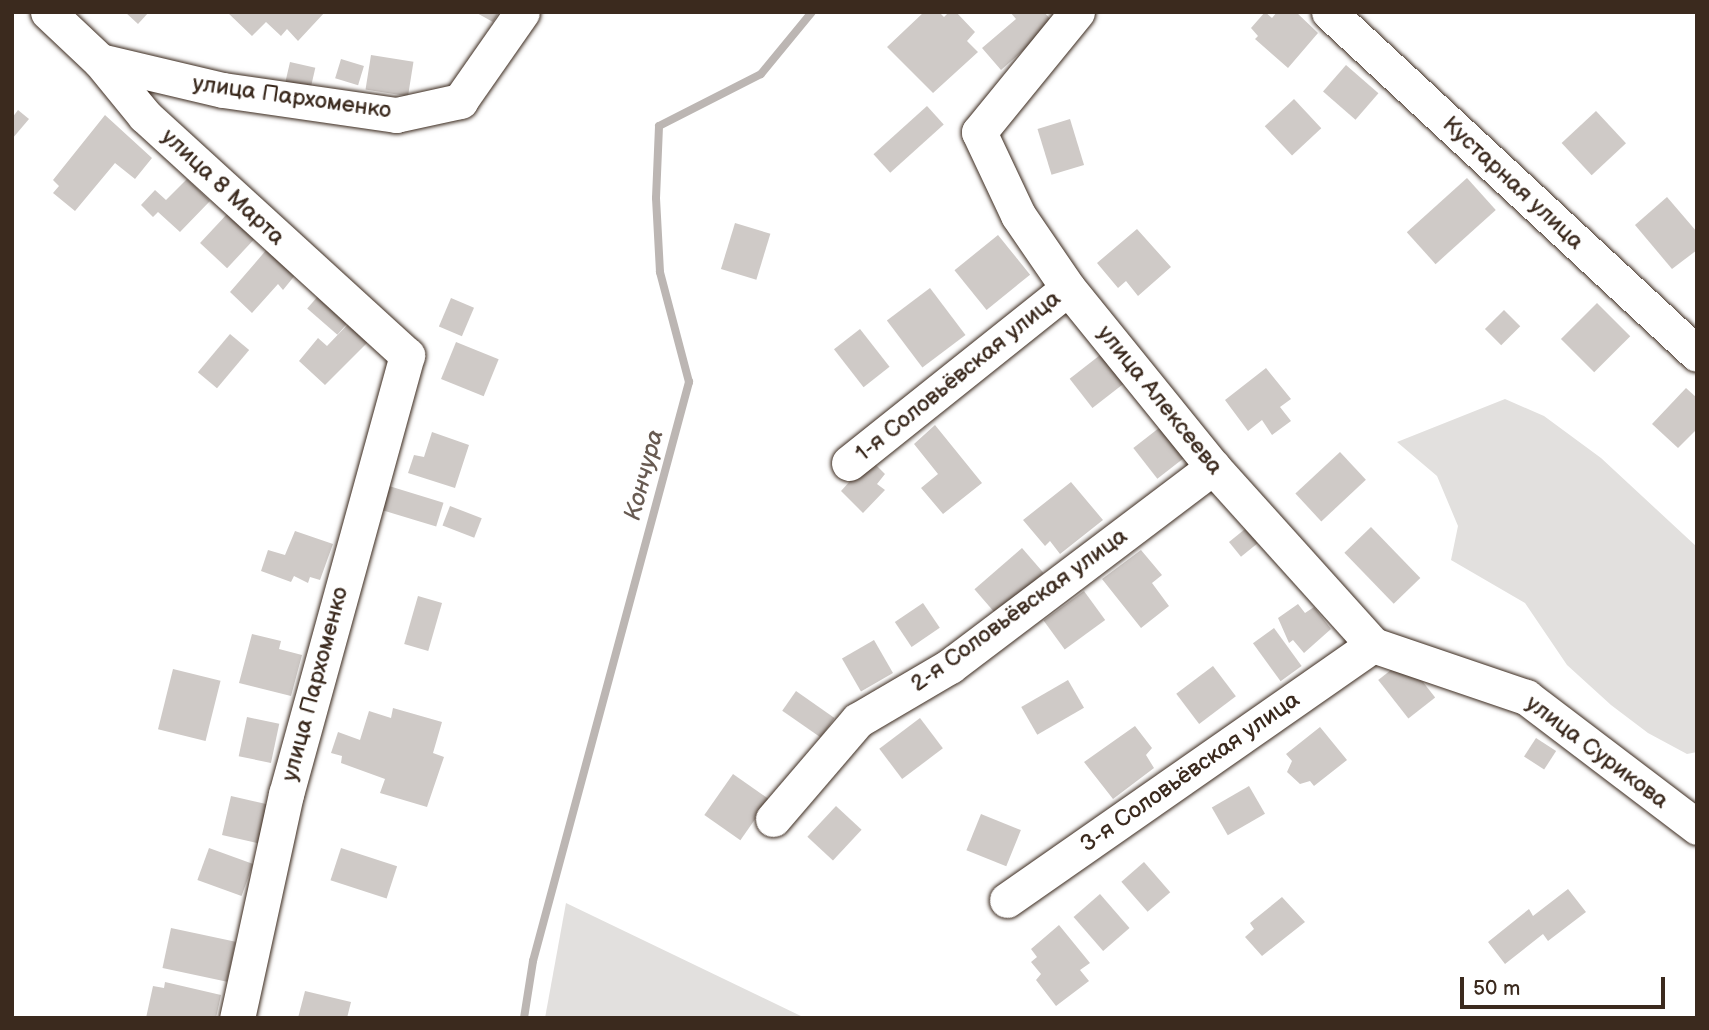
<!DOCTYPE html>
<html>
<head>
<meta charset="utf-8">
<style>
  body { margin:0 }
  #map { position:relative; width:1709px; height:1030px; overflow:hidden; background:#fff; font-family:"Balsamiq Sans",sans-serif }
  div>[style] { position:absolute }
  .green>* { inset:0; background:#e2e0de }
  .stream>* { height:8px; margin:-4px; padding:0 4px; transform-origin:4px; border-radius:4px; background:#bcb6b3 }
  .building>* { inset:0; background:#cfcac7; transform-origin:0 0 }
  .roads { filter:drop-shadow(0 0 2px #3b2a1e) drop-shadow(0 0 2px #3b2a1e) }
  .minor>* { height:35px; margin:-17.5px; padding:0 17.5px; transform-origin:17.5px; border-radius:17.5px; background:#fff }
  span { translate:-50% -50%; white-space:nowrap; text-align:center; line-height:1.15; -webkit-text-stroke:5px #fff; paint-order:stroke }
  .street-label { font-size:23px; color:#3b2a1e }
  .water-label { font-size:24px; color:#685b52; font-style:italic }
  .frame { position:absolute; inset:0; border:14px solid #3b2a1e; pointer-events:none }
  .scale { position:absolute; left:1460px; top:977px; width:205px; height:32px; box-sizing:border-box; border:4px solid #3b2a1e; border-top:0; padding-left:9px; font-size:21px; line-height:24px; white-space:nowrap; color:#3b2a1e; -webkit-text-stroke:5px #fff; paint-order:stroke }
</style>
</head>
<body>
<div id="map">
  <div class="green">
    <div style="clip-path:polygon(1505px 399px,1544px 416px,1601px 458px,1697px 547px,1697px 752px,1687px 754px,1648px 733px,1611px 705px,1567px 665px,1525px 603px,1451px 560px,1458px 526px,1437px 476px,1397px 442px)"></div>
    <div style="clip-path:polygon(566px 903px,803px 1017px,803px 1018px,545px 1018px)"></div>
  </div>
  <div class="stream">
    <div style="left:524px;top:1018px;width:58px;rotate:-81deg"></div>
    <div style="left:533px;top:961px;width:600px;rotate:-74.92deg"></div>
    <div style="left:689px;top:382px;width:114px;rotate:-104.8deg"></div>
    <div style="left:660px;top:272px;width:74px;rotate:-93.1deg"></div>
    <div style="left:656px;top:198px;width:72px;rotate:-87.6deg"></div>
    <div style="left:659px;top:126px;width:114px;rotate:-27deg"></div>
    <div style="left:761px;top:74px;width:80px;rotate:-50.6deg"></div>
  </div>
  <div class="building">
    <div style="clip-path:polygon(125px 12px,149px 12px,138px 24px)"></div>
    <div style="clip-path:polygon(227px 12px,325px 12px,298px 41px,287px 29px,281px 36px,266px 22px,252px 36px)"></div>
    <div style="clip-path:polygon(475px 12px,499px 12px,493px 22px)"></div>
    <div style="clip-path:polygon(924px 12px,939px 12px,944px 17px,949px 12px,956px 12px,975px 32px,967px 41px,978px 52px,933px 93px,887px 47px)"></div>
    <div style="clip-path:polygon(1010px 12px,1044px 12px,1054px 23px,1001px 70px,982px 48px,1016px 19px)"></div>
    <div style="clip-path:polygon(1265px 12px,1272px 18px,1277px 12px,1296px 12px,1318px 33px,1288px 68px,1255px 39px,1258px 36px,1251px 28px)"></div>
    <div style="left:371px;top:55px;width:43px;height:35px;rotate:9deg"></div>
    <div style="left:341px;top:59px;width:24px;height:20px;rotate:17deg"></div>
    <div style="left:290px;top:62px;width:26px;height:20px;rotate:13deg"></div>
    <div style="left:1346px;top:65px;width:43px;height:35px;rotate:41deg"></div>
    <div style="left:1294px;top:99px;width:40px;height:40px;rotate:47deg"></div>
    <div style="left:927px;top:106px;width:25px;height:72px;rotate:48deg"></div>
    <div style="clip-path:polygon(18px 110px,29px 119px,12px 139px,12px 118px)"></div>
    <div style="left:1596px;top:111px;width:44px;height:47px;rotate:47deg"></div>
    <div style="clip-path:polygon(105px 115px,152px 158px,135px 179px,115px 163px,75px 211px,53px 193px,59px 186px,53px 180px)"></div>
    <div style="left:1070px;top:119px;width:48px;height:34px;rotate:73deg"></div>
    <div style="left:1467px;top:178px;width:43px;height:81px;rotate:48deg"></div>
    <div style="clip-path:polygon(187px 179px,210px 201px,180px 232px,158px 212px,153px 217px,141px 205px,155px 190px,166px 200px)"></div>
    <div style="clip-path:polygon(1667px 197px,1697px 232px,1697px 250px,1672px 269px,1635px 225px)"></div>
    <div style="left:228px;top:213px;width:37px;height:41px;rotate:43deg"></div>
    <div style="left:735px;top:223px;width:37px;height:48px;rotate:17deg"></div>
    <div style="clip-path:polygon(1137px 229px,1171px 267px,1138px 296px,1126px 281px,1118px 288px,1097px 263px)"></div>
    <div style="left:998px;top:235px;width:51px;height:56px;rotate:51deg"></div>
    <div style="clip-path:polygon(268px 248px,296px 274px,283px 290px,278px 284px,252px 313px,230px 292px)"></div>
    <div style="left:930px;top:288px;width:59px;height:54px;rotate:53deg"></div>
    <div style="left:319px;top:295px;width:40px;height:18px;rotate:41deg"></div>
    <div style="left:451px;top:298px;width:25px;height:31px;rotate:23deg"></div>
    <div style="left:1597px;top:303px;width:47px;height:51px;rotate:45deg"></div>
    <div style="left:1504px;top:310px;width:23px;height:27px;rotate:45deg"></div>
    <div style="clip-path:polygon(350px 322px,370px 340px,325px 385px,299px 361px,318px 338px,327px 346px)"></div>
    <div style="left:860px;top:329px;width:48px;height:33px;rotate:52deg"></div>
    <div style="left:230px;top:334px;width:25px;height:50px;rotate:40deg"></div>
    <div style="left:456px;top:342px;width:46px;height:40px;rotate:22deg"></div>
    <div style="left:1113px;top:345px;width:37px;height:55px;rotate:52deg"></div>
    <div style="clip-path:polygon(1266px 368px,1291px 399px,1280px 407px,1291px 421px,1272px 435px,1262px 420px,1248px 431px,1225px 400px)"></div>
    <div style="clip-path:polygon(1686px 388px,1697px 398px,1697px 429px,1678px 448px,1652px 424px)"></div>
    <div style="left:1168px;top:421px;width:39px;height:44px;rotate:52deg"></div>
    <div style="clip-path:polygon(935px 425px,982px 483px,943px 514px,921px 488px,938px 474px,914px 444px)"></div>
    <div style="clip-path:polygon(432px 432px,469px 445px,455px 488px,408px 473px,414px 455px,424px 457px)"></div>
    <div style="left:1340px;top:452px;width:38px;height:61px;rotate:47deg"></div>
    <div style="clip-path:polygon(870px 459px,885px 474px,877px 484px,885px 490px,863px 513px,841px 491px)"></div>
    <div style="clip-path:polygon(1071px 482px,1103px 520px,1060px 554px,1050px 541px,1045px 546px,1023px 520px)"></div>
    <div style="left:389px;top:486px;width:57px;height:25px;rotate:17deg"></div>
    <div style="left:450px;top:506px;width:34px;height:21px;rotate:21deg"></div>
    <div style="left:1250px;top:525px;width:19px;height:27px;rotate:51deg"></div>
    <div style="left:1371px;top:527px;width:71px;height:37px;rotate:46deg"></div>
    <div style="clip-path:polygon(295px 531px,333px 544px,320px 580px,310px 577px,308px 583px,294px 576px,291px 582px,261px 571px,268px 550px,285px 555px)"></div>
    <div style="left:1022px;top:548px;width:33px;height:63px;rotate:49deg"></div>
    <div style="clip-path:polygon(1141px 550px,1162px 575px,1152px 583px,1169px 606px,1141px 628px,1102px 579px)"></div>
    <div style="left:1084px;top:591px;width:36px;height:50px;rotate:54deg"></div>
    <div style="left:418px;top:596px;width:25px;height:50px;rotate:16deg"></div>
    <div style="left:923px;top:603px;width:30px;height:34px;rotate:56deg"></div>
    <div style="clip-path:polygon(1298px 604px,1305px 613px,1314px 607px,1331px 629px,1304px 653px,1293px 640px,1289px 643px,1278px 618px)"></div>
    <div style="left:1274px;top:628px;width:47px;height:26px;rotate:54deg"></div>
    <div style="clip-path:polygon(252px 634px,281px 641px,279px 649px,302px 655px,291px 696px,239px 683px)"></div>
    <div style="left:874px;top:640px;width:38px;height:37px;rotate:60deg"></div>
    <div style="left:1405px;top:659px;width:49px;height:34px;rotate:52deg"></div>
    <div style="left:1213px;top:666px;width:38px;height:46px;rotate:53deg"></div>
    <div style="left:173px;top:669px;width:49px;height:62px;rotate:14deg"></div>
    <div style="left:1068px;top:680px;width:32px;height:54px;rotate:60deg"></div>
    <div style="left:796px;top:691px;width:47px;height:24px;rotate:35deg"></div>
    <div style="clip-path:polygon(393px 708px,442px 722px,433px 753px,444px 757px,427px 807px,380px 793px,385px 779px,341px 763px,342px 756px,331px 753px,338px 732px,360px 740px,369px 711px,391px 718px)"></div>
    <div style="left:247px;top:717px;width:33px;height:40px;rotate:12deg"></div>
    <div style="left:920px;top:718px;width:38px;height:51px;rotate:53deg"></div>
    <div style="clip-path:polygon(1135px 726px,1152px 748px,1146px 755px,1154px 768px,1113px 799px,1084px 762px)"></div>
    <div style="clip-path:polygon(1320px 727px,1347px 760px,1314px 786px,1310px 781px,1300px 784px,1287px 772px,1292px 761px,1286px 754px)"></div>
    <div style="left:1536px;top:738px;width:24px;height:22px;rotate:33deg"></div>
    <div style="left:733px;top:774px;width:44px;height:50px;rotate:35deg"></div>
    <div style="left:1249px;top:786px;width:32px;height:43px;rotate:60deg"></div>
    <div style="left:231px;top:796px;width:37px;height:40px;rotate:13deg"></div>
    <div style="left:836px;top:806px;width:35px;height:42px;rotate:43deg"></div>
    <div style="left:981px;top:814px;width:43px;height:39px;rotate:22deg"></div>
    <div style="left:209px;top:848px;width:47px;height:34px;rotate:20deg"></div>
    <div style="left:341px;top:848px;width:59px;height:34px;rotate:18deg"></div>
    <div style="left:1144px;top:862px;width:40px;height:30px;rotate:49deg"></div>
    <div style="clip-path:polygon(1568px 889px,1586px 912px,1548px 941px,1543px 934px,1505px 964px,1488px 942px,1529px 909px,1533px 916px)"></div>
    <div style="left:1100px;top:894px;width:45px;height:35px;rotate:49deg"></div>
    <div style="clip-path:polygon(1282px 897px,1305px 922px,1262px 956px,1245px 937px,1254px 929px,1250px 923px)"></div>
    <div style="clip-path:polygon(1059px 925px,1090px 963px,1080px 970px,1089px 981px,1056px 1006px,1036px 980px,1041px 974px,1031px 962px,1037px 957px,1031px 949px)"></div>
    <div style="left:171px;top:928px;width:66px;height:41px;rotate:12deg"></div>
    <div style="clip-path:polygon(165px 982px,221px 995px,216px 1018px,146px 1018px,153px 986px,164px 988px)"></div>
    <div style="clip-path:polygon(305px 991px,351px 1002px,347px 1018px,298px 1018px)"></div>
  </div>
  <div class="roads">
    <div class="minor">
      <div style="left:48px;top:12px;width:71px;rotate:43.3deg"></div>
      <div style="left:100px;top:61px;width:71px;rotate:50.7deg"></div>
      <div style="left:145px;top:116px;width:355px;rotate:42.4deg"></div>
      <div style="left:407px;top:355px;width:455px;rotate:105.4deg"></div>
      <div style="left:286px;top:794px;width:229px;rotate:102.3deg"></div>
      <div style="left:1077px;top:12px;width:155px;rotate:129.2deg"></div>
      <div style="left:979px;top:132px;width:92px;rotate:64.8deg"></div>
      <div style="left:1018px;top:215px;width:88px;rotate:55.6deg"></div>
      <div style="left:1068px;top:288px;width:230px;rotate:51deg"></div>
      <div style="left:1213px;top:467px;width:239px;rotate:48deg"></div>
      <div style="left:1373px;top:645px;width:162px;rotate:18.8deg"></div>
      <div style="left:1526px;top:697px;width:215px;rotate:37.2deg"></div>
      <div style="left:1329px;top:12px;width:502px;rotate:42.9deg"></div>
      <div style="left:100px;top:61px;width:126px;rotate:13.3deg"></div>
      <div style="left:223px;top:90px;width:175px;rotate:8.2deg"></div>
      <div style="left:396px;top:115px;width:66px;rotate:-12.3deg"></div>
      <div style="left:460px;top:101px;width:108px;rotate:-55.1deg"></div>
      <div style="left:849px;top:463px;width:280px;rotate:-38.6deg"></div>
      <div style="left:773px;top:819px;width:130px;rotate:-49.4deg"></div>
      <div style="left:858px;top:720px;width:107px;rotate:-30.4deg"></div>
      <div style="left:950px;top:666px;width:330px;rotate:-37.1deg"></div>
      <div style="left:1007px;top:900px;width:446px;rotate:-34.9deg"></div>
    </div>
  </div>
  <div class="street-label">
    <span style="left:292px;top:97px;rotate:8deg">улица Пархоменко</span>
    <span style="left:1513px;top:183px;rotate:43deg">Кустарная улица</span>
    <span style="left:223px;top:187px;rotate:43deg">улица 8 Марта</span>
    <span style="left:958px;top:376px;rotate:-39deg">1-я Соловьёвская улица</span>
    <span style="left:1160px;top:400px;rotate:51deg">улица Алексеева</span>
    <span style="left:1019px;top:610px;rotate:-36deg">2-я Соловьёвская улица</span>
    <span style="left:315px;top:684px;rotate:-75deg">улица Пархоменко</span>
    <span style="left:1597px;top:752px;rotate:37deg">улица Сурикова</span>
    <span style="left:1190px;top:772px;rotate:-35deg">3-я Соловьёвская улица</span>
  </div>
  <div class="water-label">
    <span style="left:644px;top:475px;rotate:-75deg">Кончура</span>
  </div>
  <div class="frame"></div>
  <div class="scale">50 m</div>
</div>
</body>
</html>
